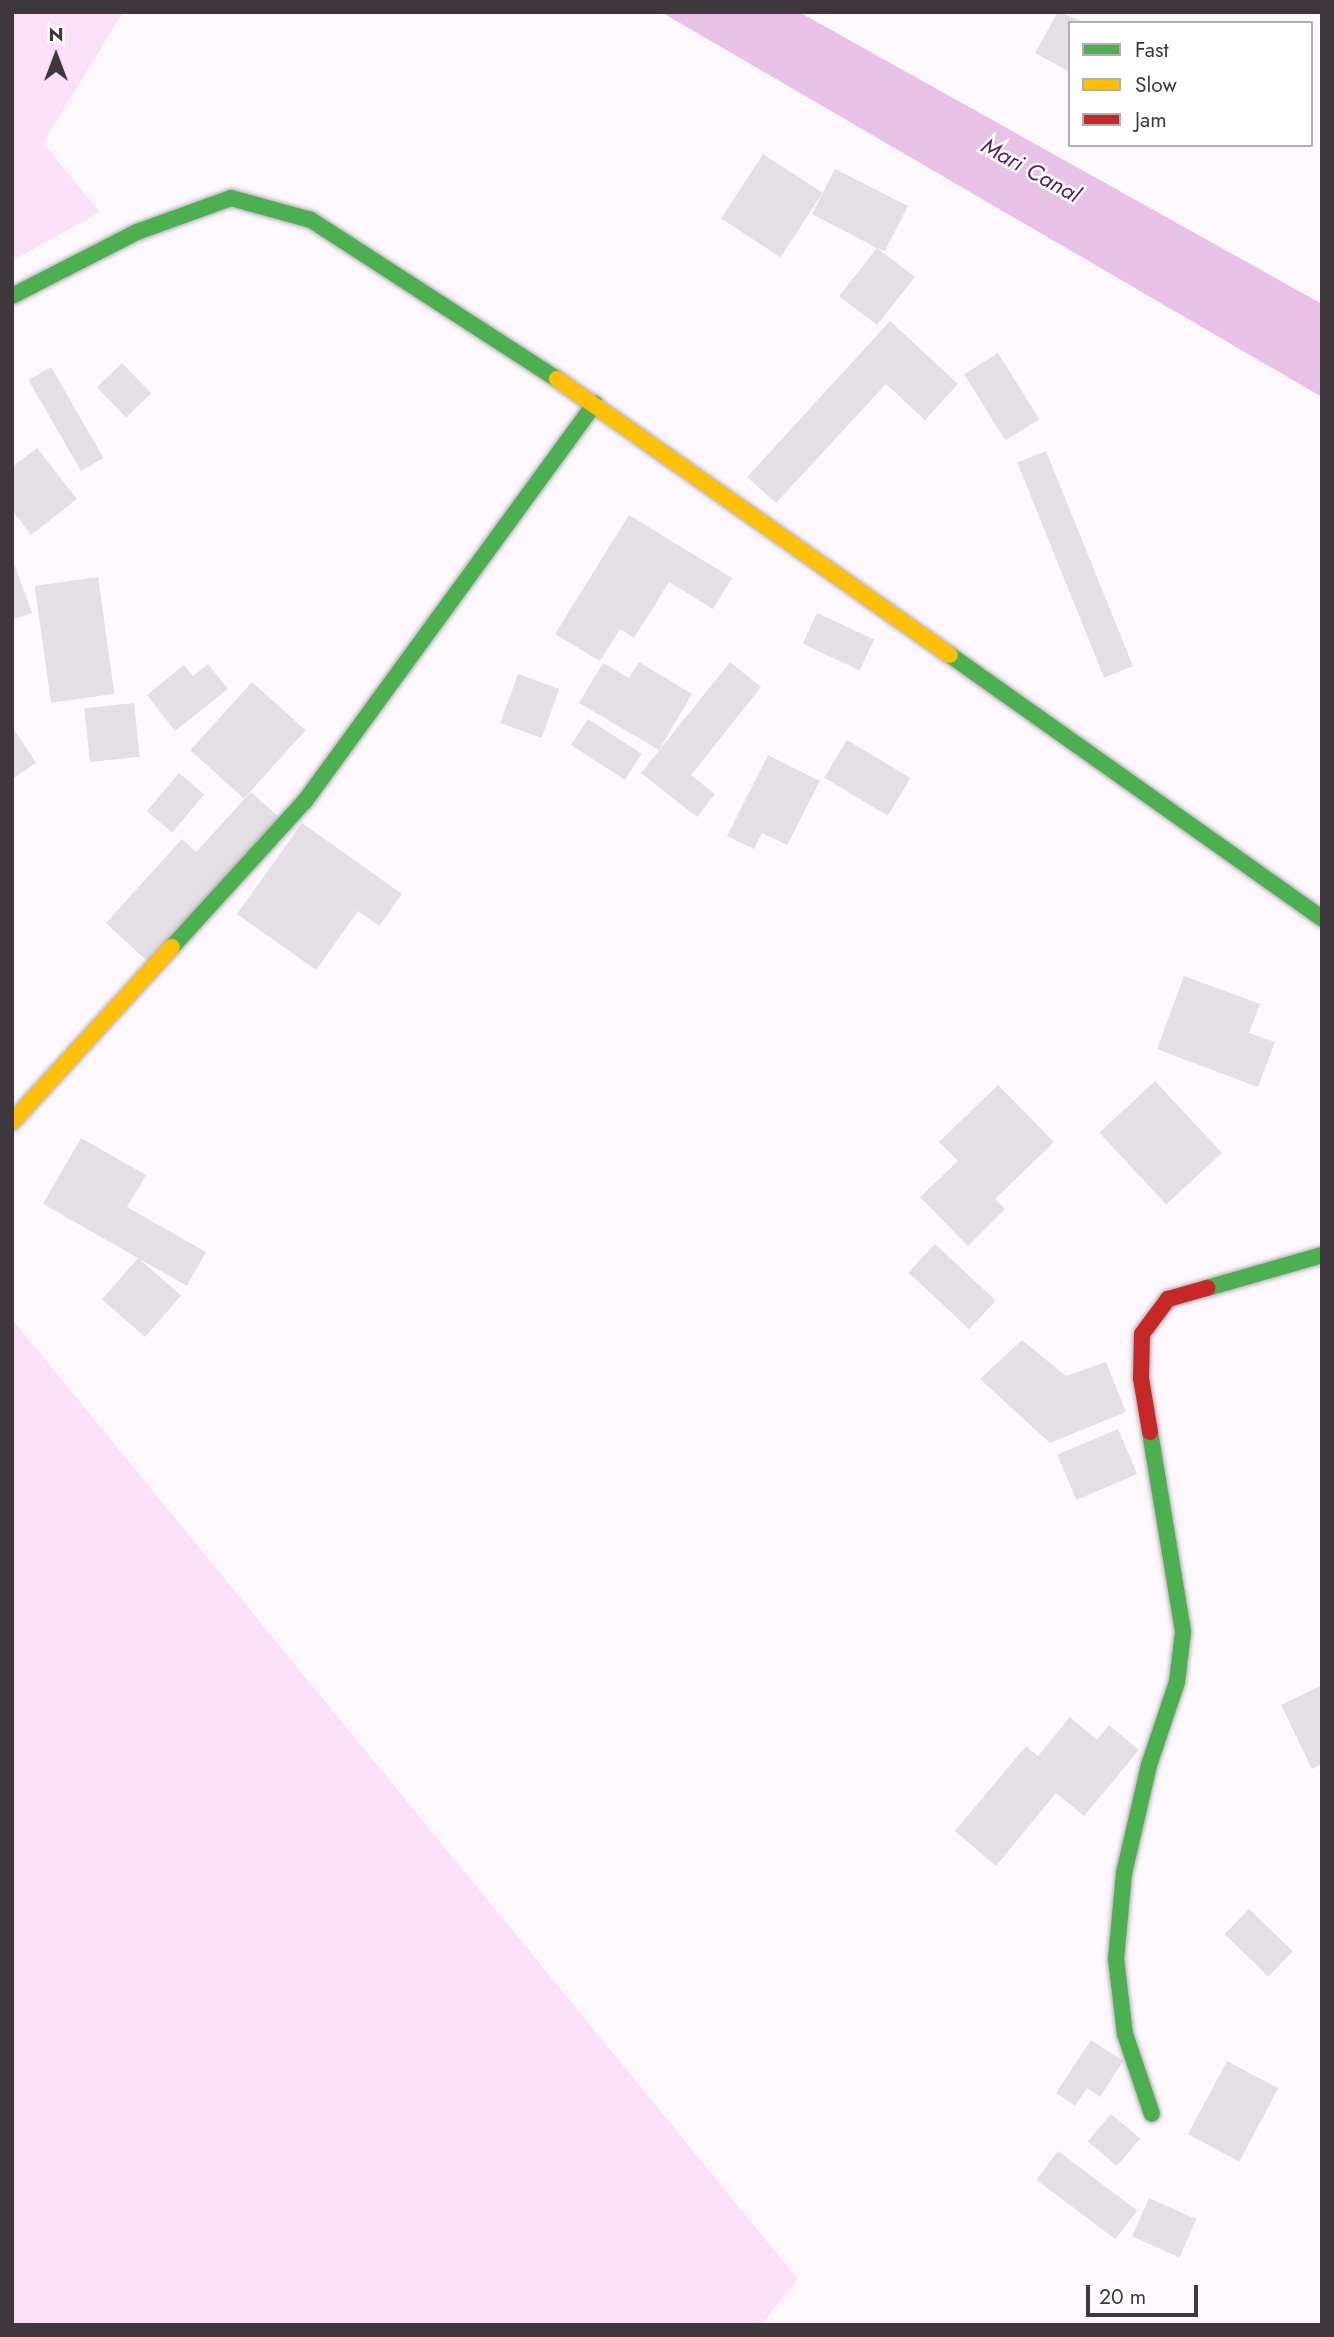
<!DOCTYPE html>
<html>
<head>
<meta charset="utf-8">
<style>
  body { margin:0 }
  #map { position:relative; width:1334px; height:2337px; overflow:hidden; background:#fdf8fd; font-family:Jost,sans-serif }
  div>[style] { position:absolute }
  .green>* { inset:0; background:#fae0f9 }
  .water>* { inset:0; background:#e8c1e7 }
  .building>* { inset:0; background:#e4dfe4; transform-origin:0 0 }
  .roads { filter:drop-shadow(0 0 2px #b1acb1) drop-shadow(0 0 2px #b1acb1) }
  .fast>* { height:16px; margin:-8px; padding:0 8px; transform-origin:8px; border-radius:8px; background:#4caf50 }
  .slow>* { height:16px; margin:-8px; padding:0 8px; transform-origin:8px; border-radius:8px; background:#ffc107 }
  .jam>* { height:16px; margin:-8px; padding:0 8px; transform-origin:8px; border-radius:8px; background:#c62828 }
  span { translate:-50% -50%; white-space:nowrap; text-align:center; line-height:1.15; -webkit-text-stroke:5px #fff; paint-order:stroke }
  .water-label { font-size:23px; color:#5a1d5c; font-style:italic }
  .frame { position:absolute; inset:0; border:14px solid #3e373e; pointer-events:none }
  .legend { position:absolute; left:1068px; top:21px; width:245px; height:126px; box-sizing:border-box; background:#fff; border:2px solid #b2afb2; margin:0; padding:9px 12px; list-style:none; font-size:21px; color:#3e373e }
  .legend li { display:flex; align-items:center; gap:14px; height:35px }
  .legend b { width:35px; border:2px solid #b2afb2 }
  .north { position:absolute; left:21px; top:21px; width:70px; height:70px; -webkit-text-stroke:5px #fff; paint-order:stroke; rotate:0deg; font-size:19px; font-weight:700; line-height:28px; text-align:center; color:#3e373e }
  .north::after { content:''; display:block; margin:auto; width:24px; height:32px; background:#3e373e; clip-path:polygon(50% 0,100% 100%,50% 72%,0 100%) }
  .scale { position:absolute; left:1086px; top:2285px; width:112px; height:32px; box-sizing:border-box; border:4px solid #3e373e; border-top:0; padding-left:9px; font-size:21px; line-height:24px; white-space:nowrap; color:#3e373e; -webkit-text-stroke:5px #fff; paint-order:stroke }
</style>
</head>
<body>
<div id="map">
  <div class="green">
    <div style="clip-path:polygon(12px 12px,123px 12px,43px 143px,100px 212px,12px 261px)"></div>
    <div style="clip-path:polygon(12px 1319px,798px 2279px,761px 2325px,12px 2325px)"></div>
  </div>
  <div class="water">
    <div style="clip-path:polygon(661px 12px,799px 12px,1322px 304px,1322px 397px)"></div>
  </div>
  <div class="building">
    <div style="clip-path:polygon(1058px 12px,1087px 23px,1070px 23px,1070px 72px,1035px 53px)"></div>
    <div style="left:763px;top:154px;width:71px;height:77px;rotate:33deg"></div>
    <div style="clip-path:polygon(835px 169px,908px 206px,885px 251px,877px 248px,915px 277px,877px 325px,839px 296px,877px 248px,812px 214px)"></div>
    <div style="clip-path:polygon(890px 321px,958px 384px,925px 420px,886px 384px,776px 503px,747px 477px)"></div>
    <div style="left:998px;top:353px;width:78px;height:40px;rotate:58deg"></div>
    <div style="left:122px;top:363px;width:42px;height:35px;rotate:46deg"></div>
    <div style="left:51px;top:367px;width:105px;height:26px;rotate:60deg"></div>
    <div style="clip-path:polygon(37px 448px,77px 499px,31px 535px,12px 510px,12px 467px)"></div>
    <div style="left:1046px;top:451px;width:232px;height:31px;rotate:68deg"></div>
    <div style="clip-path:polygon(629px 515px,732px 578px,713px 609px,669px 582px,634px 638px,620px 629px,600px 661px,555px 634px)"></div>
    <div style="clip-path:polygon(12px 558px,32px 613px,12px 620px)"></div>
    <div style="left:98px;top:577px;width:118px;height:64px;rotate:82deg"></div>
    <div style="left:817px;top:613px;width:63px;height:34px;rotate:25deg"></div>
    <div style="clip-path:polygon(639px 662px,692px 694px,659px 750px,579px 703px,603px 663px,629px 678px)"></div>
    <div style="clip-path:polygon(730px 662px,761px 687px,691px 775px,715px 794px,697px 817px,641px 773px)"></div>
    <div style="clip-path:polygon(208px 664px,228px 689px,175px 731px,147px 695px,184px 665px,193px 676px)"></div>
    <div style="left:518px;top:674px;width:44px;height:52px;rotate:20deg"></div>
    <div style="left:252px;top:682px;width:72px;height:92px;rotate:42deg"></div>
    <div style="left:134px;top:703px;width:54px;height:50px;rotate:84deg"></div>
    <div style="left:588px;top:719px;width:64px;height:31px;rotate:33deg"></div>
    <div style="clip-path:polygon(15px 731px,36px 763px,12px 779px,12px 733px)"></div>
    <div style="left:847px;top:740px;width:74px;height:44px;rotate:31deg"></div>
    <div style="clip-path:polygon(768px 755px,820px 781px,787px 845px,762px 833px,754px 849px,727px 836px)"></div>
    <div style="left:179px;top:773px;width:33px;height:50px;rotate:40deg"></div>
    <div style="clip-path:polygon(251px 792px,279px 817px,148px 962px,106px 923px,182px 839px,196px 852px)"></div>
    <div style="clip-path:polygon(302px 823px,402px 894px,379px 926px,358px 911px,316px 970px,237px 914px)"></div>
    <div style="clip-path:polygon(1184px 976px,1260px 1004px,1249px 1033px,1275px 1042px,1258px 1087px,1157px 1049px)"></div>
    <div style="left:1155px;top:1081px;width:98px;height:76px;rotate:47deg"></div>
    <div style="clip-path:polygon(998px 1085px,1054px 1142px,995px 1199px,1005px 1209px,968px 1246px,920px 1197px,958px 1161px,939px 1142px)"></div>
    <div style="clip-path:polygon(81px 1138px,146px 1175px,127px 1207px,206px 1252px,187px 1286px,43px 1204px)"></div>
    <div style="left:935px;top:1244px;width:83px;height:39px;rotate:43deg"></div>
    <div style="left:138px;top:1258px;width:57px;height:55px;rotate:41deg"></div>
    <div style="clip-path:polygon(1022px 1340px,1066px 1376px,1106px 1362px,1126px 1412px,1050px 1443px,980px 1379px)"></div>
    <div style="left:1118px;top:1429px;width:49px;height:66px;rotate:67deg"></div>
    <div style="clip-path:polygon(1322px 1685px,1322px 1764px,1312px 1769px,1281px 1705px)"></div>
    <div style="clip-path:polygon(1070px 1717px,1097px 1740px,1109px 1725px,1139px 1750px,1084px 1816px,1056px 1793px,996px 1866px,955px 1831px,1026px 1746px,1038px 1756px)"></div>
    <div style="left:1249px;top:1909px;width:61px;height:35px;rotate:44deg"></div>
    <div style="clip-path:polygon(1091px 2040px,1123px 2061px,1100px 2097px,1087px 2088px,1075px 2106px,1056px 2093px)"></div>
    <div style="left:1227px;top:2061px;width:58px;height:83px;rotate:28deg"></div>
    <div style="left:1111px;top:2114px;width:38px;height:36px;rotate:40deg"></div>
    <div style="left:1058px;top:2151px;width:99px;height:36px;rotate:37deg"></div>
    <div style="left:1149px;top:2198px;width:52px;height:42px;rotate:24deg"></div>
  </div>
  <div class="roads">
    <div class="fast">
      <div style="left:12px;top:296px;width:140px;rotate:-27.1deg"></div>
      <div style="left:137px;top:232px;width:100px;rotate:-19.9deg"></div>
      <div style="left:231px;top:198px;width:83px;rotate:15.4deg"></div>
      <div style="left:311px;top:220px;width:293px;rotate:32.9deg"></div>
      <div style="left:950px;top:655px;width:456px;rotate:35.3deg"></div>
      <div style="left:172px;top:947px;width:197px;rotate:-47.7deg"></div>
      <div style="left:305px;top:801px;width:492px;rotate:-53.9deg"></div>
      <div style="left:1207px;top:1288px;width:120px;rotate:-16deg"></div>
      <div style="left:1150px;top:1432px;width:203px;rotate:80.6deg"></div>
      <div style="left:1183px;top:1632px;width:50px;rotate:96.8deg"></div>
      <div style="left:1177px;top:1682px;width:88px;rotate:108.6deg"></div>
      <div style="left:1149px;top:1765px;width:111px;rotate:103deg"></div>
      <div style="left:1124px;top:1873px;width:86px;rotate:95.3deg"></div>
      <div style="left:1116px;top:1959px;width:76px;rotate:83.2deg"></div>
      <div style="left:1125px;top:2034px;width:84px;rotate:71.4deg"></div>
    </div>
    <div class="slow">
      <div style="left:557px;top:379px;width:480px;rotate:35.1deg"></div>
      <div style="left:12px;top:1122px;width:237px;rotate:-47.6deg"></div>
    </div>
    <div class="jam">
      <div style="left:1150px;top:1432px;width:55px;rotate:-99.5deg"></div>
      <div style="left:1141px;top:1378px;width:44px;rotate:-88.7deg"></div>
      <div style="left:1142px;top:1334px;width:44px;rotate:-53.4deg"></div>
      <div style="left:1168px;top:1299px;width:41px;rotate:-15.8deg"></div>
    </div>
  </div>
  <div class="water-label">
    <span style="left:1031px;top:170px;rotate:29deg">Mari Canal</span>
  </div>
  <div class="frame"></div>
  <ul class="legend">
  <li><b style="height:9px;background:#4caf50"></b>Fast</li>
  <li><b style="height:9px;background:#ffc107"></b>Slow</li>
  <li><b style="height:9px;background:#c62828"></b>Jam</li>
  </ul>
  <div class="north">N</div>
  <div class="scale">20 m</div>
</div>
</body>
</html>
